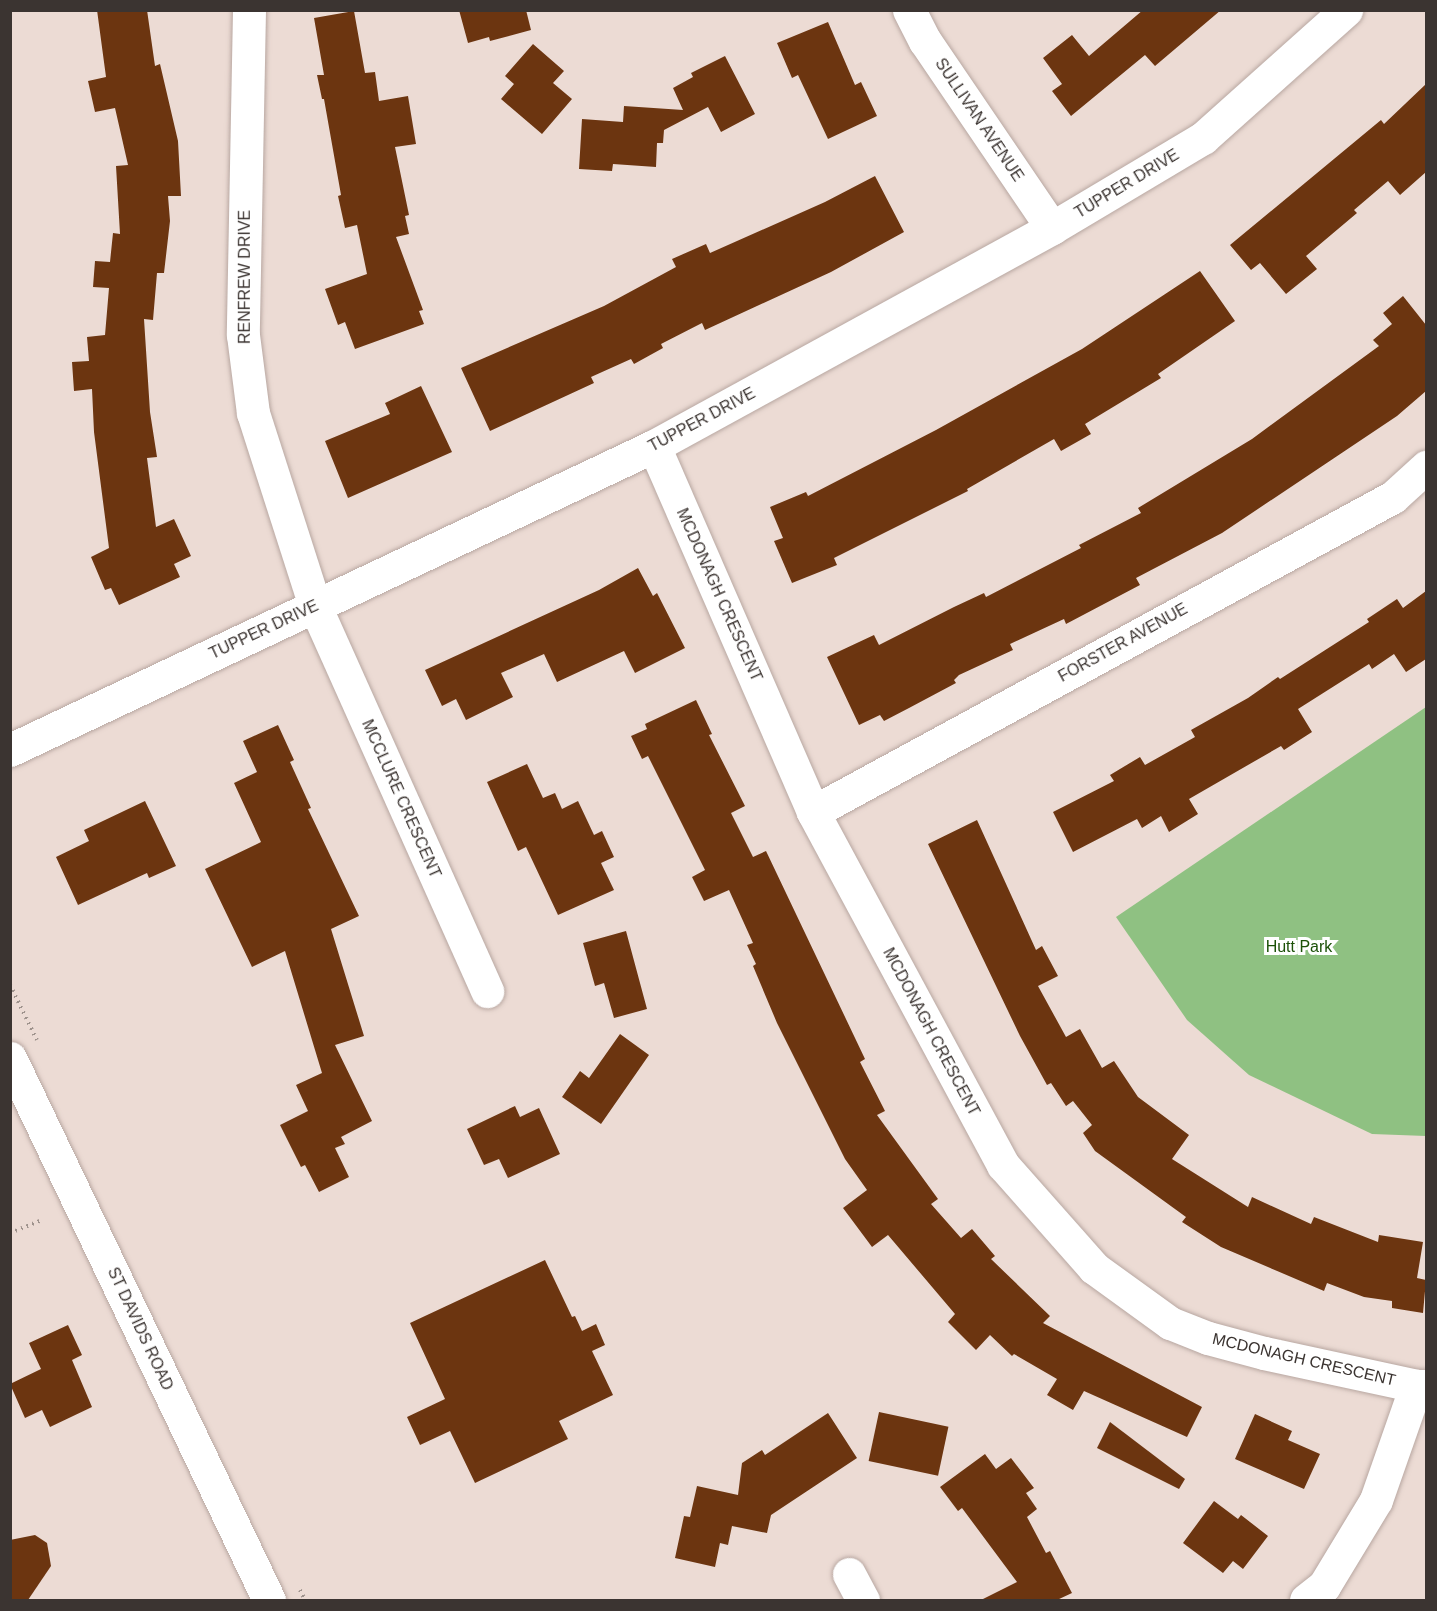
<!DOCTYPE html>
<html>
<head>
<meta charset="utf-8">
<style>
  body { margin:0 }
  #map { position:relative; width:1437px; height:1611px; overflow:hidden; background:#ecdbd4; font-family:Arial,sans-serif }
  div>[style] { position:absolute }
  .green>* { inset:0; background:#8fc182 }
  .building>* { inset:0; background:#6c3510; transform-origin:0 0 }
  .path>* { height:4px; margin-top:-2px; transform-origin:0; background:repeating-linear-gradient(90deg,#9e928c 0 1.5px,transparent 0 6px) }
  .roads { filter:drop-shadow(0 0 2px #b8a7a1) drop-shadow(0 0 2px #b8a7a1) }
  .minor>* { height:33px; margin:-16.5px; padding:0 16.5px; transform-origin:16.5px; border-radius:16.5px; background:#fff }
  .secondary>* { height:33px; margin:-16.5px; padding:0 16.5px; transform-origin:16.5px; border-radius:16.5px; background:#fff }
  span { translate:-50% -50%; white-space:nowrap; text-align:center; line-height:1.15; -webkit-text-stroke:6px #fff; paint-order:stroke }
  .street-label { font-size:16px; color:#3b3431 }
  .park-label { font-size:16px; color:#1b5107 }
  .frame { position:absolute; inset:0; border:12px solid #3b3431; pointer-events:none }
</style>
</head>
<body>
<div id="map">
  <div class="green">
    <div style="clip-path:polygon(1426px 707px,1426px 1136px,1372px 1134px,1249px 1075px,1187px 1020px,1116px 917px)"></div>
  </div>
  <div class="building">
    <div style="clip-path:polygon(97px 10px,147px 10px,155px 66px,160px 64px,178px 141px,181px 196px,168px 196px,170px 221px,164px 273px,157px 273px,153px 320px,144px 319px,150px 412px,157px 457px,147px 458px,156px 527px,174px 519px,191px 556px,174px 564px,180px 577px,119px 605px,111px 588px,105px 590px,91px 557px,109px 548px,94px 432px,92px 389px,74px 391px,72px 362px,89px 361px,87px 337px,105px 335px,109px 288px,93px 287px,95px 261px,110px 262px,113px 233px,120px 234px,116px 166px,128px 165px,115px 108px,95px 112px,88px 81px,106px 77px)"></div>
    <div style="clip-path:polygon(459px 10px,526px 10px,531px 30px,490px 41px,489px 37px,468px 43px)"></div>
    <div style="clip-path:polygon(1143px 10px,1221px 10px,1155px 66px,1145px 55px,1071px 116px,1052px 91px,1062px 84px,1043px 58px,1072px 35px,1089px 56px)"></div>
    <div style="clip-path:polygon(354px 11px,365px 73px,375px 72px,379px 101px,408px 96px,416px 144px,395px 147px,409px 215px,405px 216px,409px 234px,396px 237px,423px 310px,419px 311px,424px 324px,355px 349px,345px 322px,338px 325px,325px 289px,367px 274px,357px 225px,345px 228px,338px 196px,341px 195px,324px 99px,322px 99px,317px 75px,324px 75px,314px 18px)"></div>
    <div style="clip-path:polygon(828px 22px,855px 85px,861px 82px,877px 116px,828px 139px,798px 75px,792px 78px,777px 43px)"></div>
    <div style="clip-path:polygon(533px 44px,564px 71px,553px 83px,572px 99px,542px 134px,501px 99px,514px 84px,505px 76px)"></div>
    <div style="clip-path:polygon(725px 56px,755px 114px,721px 132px,708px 107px,664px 130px,663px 143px,657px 143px,656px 167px,613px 164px,612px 171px,579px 169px,582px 119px,623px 122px,624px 106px,683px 110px,673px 88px,693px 77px,691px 73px)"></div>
    <div style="clip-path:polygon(1426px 84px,1426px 172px,1400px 195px,1388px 181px,1354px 210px,1357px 213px,1306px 256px,1317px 269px,1286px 294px,1260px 263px,1251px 270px,1230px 245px,1381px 120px,1384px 124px)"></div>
    <div style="clip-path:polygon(875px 176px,904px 232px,831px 272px,705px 330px,702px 323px,661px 344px,663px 348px,634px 364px,631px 359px,591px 377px,594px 383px,490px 431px,461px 368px,604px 306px,676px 267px,672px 259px,706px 244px,710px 253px,825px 202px)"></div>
    <div style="clip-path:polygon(1200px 271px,1235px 321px,1158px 374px,1161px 378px,1085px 424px,1091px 434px,1061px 451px,1054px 439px,967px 489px,968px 491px,834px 558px,837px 565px,792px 583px,774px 541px,783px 538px,770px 507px,806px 492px,808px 496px,936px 430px,1082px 349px)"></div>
    <div style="clip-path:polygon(1403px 296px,1426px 325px,1426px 391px,1397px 416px,1222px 533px,1136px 578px,1140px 585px,1066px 624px,1064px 619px,1010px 644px,1013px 650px,959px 675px,954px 680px,956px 683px,909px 708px,884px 721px,880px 715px,859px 725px,827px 657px,874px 635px,879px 645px,954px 607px,984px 593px,986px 597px,1081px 548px,1079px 545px,1141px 513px,1138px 508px,1252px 439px,1379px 346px,1373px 340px,1392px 324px,1383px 313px)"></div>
    <div style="clip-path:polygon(421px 386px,452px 452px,348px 498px,325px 441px,390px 414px,385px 403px)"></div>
    <div style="clip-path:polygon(638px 568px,653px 596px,657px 593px,685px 648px,635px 673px,624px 651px,557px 682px,544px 654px,501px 673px,513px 697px,466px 720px,456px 699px,442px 706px,425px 670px,599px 590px)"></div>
    <div style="clip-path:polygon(1426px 591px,1426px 659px,1406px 672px,1394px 654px,1372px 669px,1369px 664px,1298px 709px,1312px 732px,1284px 750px,1281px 746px,1189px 799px,1198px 814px,1169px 832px,1161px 816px,1142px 828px,1137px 819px,1073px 852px,1053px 812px,1114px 781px,1110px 775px,1140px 757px,1145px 765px,1195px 737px,1191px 730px,1248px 698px,1278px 677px,1280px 679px,1369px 622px,1367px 619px,1397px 599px,1403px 608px)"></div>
    <div style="clip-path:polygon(696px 700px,712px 734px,709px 735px,745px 806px,731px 813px,753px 857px,766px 851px,865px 1059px,860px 1062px,885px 1111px,877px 1115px,938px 1199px,931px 1204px,961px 1238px,972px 1229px,995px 1256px,991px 1259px,1050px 1316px,1043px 1323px,1202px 1407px,1187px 1437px,1084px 1391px,1073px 1410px,1047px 1395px,1057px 1379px,1014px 1354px,1012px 1356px,990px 1335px,976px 1350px,948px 1322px,955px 1314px,888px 1235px,872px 1247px,843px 1208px,867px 1190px,845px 1159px,777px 1023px,753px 966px,756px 964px,747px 945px,753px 943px,729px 890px,704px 901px,692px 877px,705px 870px,648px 756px,642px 759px,631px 736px,647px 729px,645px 724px)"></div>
    <div style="clip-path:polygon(278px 725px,294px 760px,290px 762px,311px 808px,308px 809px,359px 916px,331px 929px,364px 1036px,335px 1045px,372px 1121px,341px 1137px,345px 1144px,335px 1148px,349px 1177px,319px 1192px,305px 1165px,301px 1167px,280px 1125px,308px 1111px,296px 1085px,322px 1073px,285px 951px,252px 967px,205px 869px,261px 842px,234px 783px,257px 772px,243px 741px)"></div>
    <div style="clip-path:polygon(527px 764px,543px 798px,555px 793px,562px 809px,578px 801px,594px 835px,602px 831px,614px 857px,601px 863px,614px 890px,558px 915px,526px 847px,518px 851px,487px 782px)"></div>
    <div style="clip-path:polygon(145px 801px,176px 866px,149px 878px,147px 873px,78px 905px,56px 857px,89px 841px,84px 830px)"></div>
    <div style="clip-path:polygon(977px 820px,1036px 950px,1042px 946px,1058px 976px,1038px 986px,1066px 1037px,1080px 1029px,1102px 1068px,1114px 1061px,1138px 1097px,1189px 1135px,1172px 1159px,1248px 1207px,1252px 1197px,1311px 1224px,1314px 1217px,1378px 1242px,1379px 1235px,1423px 1242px,1417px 1278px,1426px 1280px,1423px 1313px,1392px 1308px,1392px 1301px,1364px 1297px,1327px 1283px,1324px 1291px,1221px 1247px,1182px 1222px,1186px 1217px,1095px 1151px,1083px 1133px,1092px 1125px,1073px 1101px,1066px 1106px,1051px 1083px,1047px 1085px,1020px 1036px,928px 844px)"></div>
    <div style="clip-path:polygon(626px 931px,647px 1009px,614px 1018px,604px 983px,595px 986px,583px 943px)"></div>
    <div style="clip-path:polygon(620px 1034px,649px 1055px,601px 1124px,562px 1097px,580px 1071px,589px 1078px)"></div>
    <div style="clip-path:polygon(515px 1106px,520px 1117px,539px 1108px,560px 1154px,508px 1178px,499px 1159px,484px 1165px,467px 1129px)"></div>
    <div style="clip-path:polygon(545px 1260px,572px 1317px,575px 1316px,582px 1331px,596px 1324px,605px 1345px,592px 1351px,613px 1395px,559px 1421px,568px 1439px,475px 1483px,450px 1431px,420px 1445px,407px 1417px,445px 1399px,410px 1323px)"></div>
    <div style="clip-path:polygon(68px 1325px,82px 1355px,72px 1360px,92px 1407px,50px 1427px,42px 1410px,25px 1418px,10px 1384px,41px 1369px,29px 1343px)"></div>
    <div style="left:879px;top:1412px;width:71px;height:50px;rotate:12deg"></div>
    <div style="clip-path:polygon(828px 1413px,857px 1458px,771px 1515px,767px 1533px,732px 1526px,728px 1545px,720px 1543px,715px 1567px,675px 1558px,684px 1516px,690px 1517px,697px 1486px,738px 1495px,742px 1463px,762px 1450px,765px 1455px)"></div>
    <div style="clip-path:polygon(1255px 1414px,1292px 1431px,1288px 1440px,1320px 1454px,1304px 1489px,1235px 1459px)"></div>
    <div style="clip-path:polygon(1110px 1422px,1185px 1479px,1179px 1489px,1097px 1448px)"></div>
    <div style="clip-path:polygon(985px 1454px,996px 1469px,1011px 1458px,1034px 1488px,1026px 1493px,1037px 1509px,1027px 1517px,1046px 1553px,1050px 1551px,1072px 1593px,1057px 1600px,981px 1600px,1017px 1582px,962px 1508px,958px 1511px,940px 1487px)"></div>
    <div style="clip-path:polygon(1214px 1501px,1238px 1519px,1241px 1515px,1268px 1536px,1243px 1569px,1233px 1561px,1223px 1573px,1183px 1543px)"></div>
    <div style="clip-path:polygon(35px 1535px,47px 1543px,51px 1566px,28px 1600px,10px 1600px,10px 1540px)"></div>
  </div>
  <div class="path">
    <div style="left:10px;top:985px;width:61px;rotate:63.9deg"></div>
    <div style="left:10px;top:1233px;width:35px;rotate:-22deg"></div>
    <div style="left:300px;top:1590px;width:11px;rotate:63deg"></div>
  </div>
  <div class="roads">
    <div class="minor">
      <div style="left:249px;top:10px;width:325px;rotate:91.1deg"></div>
      <div style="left:243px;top:335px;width:79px;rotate:82.7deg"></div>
      <div style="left:253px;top:413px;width:203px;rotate:72.2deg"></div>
      <div style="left:315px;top:606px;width:422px;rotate:65.9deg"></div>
      <div style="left:909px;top:10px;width:35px;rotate:63deg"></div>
      <div style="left:925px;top:41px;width:226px;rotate:55.8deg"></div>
      <div style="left:654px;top:446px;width:399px;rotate:66.5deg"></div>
      <div style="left:813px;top:812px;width:401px;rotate:61.7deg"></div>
      <div style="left:1003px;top:1165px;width:137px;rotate:48.5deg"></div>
      <div style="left:1094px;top:1268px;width:94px;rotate:35.9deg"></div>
      <div style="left:1170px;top:1323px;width:41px;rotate:21.5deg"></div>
      <div style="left:1208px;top:1338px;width:58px;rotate:15deg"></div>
      <div style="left:1264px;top:1353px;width:156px;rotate:12.2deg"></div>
      <div style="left:1416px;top:1386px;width:10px"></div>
      <div style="left:10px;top:750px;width:712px;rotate:-25.27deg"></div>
      <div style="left:654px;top:446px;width:454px;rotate:-28.7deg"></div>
      <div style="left:1052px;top:228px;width:176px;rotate:-30.8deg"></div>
      <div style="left:1203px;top:138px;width:192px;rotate:-41.8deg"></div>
      <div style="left:813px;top:812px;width:660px;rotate:-28.51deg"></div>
      <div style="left:1393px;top:497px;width:45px;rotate:-42.3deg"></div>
      <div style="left:849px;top:1574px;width:30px;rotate:62deg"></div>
      <div style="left:1306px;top:1600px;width:23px;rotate:-38deg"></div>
      <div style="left:1324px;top:1586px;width:100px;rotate:-58.8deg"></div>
      <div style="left:1376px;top:1500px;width:121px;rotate:-70.7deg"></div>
    </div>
    <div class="secondary">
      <div style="left:10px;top:1058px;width:601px;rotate:64.46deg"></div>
    </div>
  </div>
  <div class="street-label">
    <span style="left:979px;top:120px;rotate:56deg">SULLIVAN AVENUE</span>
    <span style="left:1127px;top:184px;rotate:-31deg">TUPPER DRIVE</span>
    <span style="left:245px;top:277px;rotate:-90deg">RENFREW DRIVE</span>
    <span style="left:702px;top:420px;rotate:-28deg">TUPPER DRIVE</span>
    <span style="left:719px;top:595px;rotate:66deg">MCDONAGH CRESCENT</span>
    <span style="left:264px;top:630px;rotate:-25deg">TUPPER DRIVE</span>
    <span style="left:1123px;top:643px;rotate:-29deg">FORSTER AVENUE</span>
    <span style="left:401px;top:799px;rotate:66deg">MCCLURE CRESCENT</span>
    <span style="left:931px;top:1032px;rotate:62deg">MCDONAGH CRESCENT</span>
    <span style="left:140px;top:1329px;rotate:65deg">ST DAVIDS ROAD</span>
    <span style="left:1304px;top:1360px;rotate:13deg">MCDONAGH CRESCENT</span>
  </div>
  <div class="park-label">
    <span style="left:1299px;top:947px">Hutt Park</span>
  </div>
  <div class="frame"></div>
</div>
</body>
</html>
